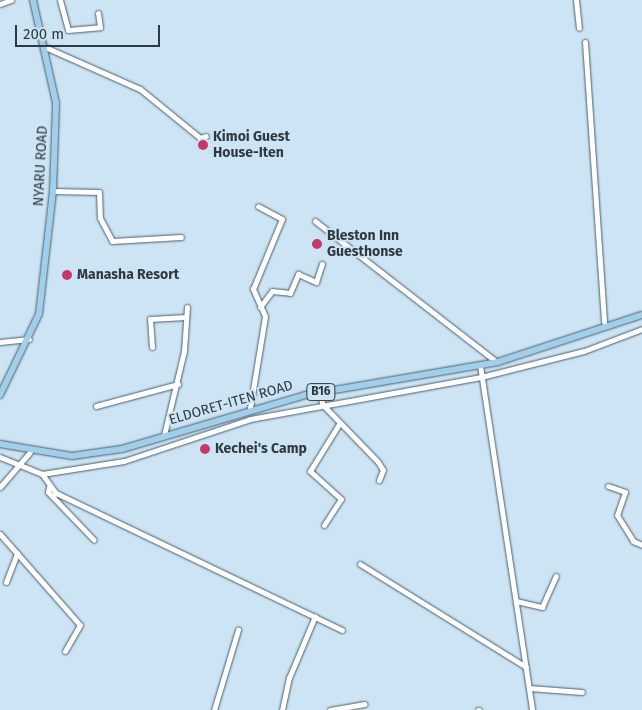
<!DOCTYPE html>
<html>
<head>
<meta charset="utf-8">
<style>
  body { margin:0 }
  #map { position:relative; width:642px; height:710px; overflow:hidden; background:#cce4f4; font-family:"Fira Sans",sans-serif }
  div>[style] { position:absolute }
  .roads { filter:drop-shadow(0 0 1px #4a5e6c) drop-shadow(0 0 1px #4a5e6c) }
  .minor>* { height:5px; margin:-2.5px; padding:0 2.5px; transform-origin:2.5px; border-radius:2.5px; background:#fff }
  .major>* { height:6px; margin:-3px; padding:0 3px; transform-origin:3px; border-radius:3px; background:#a0ceeb }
  .dots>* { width:14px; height:14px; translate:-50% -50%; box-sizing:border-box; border:2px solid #cce4f4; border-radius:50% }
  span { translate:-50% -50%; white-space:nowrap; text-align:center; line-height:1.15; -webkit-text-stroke:4px #cce4f4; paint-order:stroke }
  .shield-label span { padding:1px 4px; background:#cce4f4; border:1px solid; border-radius:4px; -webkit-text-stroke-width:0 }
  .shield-label { font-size:12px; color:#30393f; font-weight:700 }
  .poi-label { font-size:14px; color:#30393f; font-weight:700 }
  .left { translate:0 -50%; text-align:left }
  .street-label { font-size:14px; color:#30393f }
  .scale { position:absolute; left:15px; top:25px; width:145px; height:22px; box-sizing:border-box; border:2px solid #30393f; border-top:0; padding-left:6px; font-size:15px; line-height:18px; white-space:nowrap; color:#30393f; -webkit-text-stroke:4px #cce4f4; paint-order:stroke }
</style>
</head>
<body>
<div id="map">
  <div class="roads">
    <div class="minor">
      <div style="left:60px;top:0;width:31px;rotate:75deg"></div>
      <div style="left:68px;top:30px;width:32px;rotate:-5deg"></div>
      <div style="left:100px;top:27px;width:14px;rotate:-98deg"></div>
      <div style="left:576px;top:0;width:28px;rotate:84deg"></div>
      <div style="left:0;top:4px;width:12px;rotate:-20deg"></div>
      <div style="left:585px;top:42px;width:281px;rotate:86.1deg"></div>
      <div style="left:45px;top:47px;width:104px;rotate:23.9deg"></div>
      <div style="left:140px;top:89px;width:77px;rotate:39.2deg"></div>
      <div style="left:200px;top:138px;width:6px;rotate:-18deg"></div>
      <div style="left:53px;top:191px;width:46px;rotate:1.2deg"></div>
      <div style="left:99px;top:192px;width:26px;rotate:88deg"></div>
      <div style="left:100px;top:218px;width:26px;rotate:62deg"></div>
      <div style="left:112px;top:241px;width:69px;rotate:-3.3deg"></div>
      <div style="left:315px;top:221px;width:230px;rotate:37.8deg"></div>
      <div style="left:260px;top:307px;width:20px;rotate:-53deg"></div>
      <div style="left:272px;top:291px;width:18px;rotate:6deg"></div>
      <div style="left:290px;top:293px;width:21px;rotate:-67deg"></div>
      <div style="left:298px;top:274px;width:20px;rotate:24deg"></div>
      <div style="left:316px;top:282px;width:19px;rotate:-72deg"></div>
      <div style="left:0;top:342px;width:29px;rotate:-6deg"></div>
      <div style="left:152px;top:347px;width:28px;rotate:-94deg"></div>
      <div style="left:150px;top:319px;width:36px;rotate:-3deg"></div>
      <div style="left:480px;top:365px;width:349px;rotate:81.4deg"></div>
      <div style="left:319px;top:393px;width:13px;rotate:72deg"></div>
      <div style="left:323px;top:405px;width:79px;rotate:46deg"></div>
      <div style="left:378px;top:462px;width:9px;rotate:58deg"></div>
      <div style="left:383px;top:470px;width:11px;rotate:112deg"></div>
      <div style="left:96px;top:406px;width:85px;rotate:-15deg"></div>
      <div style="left:250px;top:408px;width:93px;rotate:-80.7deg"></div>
      <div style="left:265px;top:316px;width:30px;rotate:-114deg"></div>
      <div style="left:253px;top:289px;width:76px;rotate:-67.5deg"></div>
      <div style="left:282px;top:219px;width:27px;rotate:-152deg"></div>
      <div style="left:164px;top:435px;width:86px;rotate:-76.6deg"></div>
      <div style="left:184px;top:351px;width:44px;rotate:-86.1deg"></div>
      <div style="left:0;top:457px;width:45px;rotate:22deg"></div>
      <div style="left:42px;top:474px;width:24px;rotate:54deg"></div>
      <div style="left:56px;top:493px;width:317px;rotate:25.6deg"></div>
      <div style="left:42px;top:474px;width:83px;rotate:-9deg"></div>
      <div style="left:124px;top:461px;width:133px;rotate:-18.4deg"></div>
      <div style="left:250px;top:419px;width:235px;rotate:-10.3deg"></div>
      <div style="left:481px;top:377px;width:106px;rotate:-14.2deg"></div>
      <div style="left:584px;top:351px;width:62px;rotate:-20.8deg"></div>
      <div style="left:608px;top:486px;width:18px;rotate:19deg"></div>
      <div style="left:625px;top:492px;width:24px;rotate:109deg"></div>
      <div style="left:617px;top:515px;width:31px;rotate:58deg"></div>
      <div style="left:633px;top:541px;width:10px;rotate:24deg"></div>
      <div style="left:0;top:487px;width:46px;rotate:-49.4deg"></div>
      <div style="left:49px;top:487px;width:5px;rotate:101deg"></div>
      <div style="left:48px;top:492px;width:66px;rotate:46.2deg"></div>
      <div style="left:324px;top:525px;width:31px;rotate:-57deg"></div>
      <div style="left:341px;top:499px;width:42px;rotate:-137.9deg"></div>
      <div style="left:310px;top:471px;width:55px;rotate:-58.3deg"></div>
      <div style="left:0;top:534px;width:121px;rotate:48.7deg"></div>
      <div style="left:80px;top:625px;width:30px;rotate:120deg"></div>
      <div style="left:360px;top:564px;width:195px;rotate:31.8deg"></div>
      <div style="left:6px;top:582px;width:31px;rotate:-69deg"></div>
      <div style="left:516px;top:601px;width:27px;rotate:13deg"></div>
      <div style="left:542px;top:607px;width:34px;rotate:-66deg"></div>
      <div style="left:529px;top:688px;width:53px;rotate:4.3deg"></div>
      <div style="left:214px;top:710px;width:84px;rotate:-73.3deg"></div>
      <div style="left:282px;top:710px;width:33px;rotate:-78deg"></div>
      <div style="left:289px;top:678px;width:67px;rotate:-67.2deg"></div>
      <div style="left:330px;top:710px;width:35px;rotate:-10deg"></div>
      <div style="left:478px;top:710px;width:1px"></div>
    </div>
    <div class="major">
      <div style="left:0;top:395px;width:90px;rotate:-64.3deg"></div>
      <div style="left:39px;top:314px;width:124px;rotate:-83.5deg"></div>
      <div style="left:53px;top:191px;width:88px;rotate:-88deg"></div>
      <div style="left:56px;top:103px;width:106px;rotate:-102.6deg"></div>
      <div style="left:0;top:444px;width:73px;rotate:9.5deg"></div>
      <div style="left:72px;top:456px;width:50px;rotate:-8deg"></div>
      <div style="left:122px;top:449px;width:191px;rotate:-16.4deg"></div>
      <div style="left:305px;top:395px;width:196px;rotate:-9.7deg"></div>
      <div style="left:498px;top:362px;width:151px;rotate:-18.1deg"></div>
    </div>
  </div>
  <div class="dots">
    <div style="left:203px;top:145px;background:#c53868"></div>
    <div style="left:317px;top:244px;background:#c53868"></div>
    <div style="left:67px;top:275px;background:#c53868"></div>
    <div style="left:205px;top:449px;background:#c53868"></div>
  </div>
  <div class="shield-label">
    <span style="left:321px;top:392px">B16</span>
  </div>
  <div class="poi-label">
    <span class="left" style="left:213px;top:145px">Kimoi Guest<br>House-Iten</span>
    <span class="left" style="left:327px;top:244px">Bleston Inn<br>Guesthonse</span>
    <span class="left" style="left:77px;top:275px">Manasha Resort</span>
    <span class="left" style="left:215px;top:449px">Kechei's Camp</span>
  </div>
  <div class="street-label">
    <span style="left:41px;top:166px;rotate:-87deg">NYARU ROAD</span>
    <span style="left:231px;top:403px;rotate:-16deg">ELDORET-ITEN ROAD</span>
  </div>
  <div class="scale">200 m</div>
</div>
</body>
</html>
